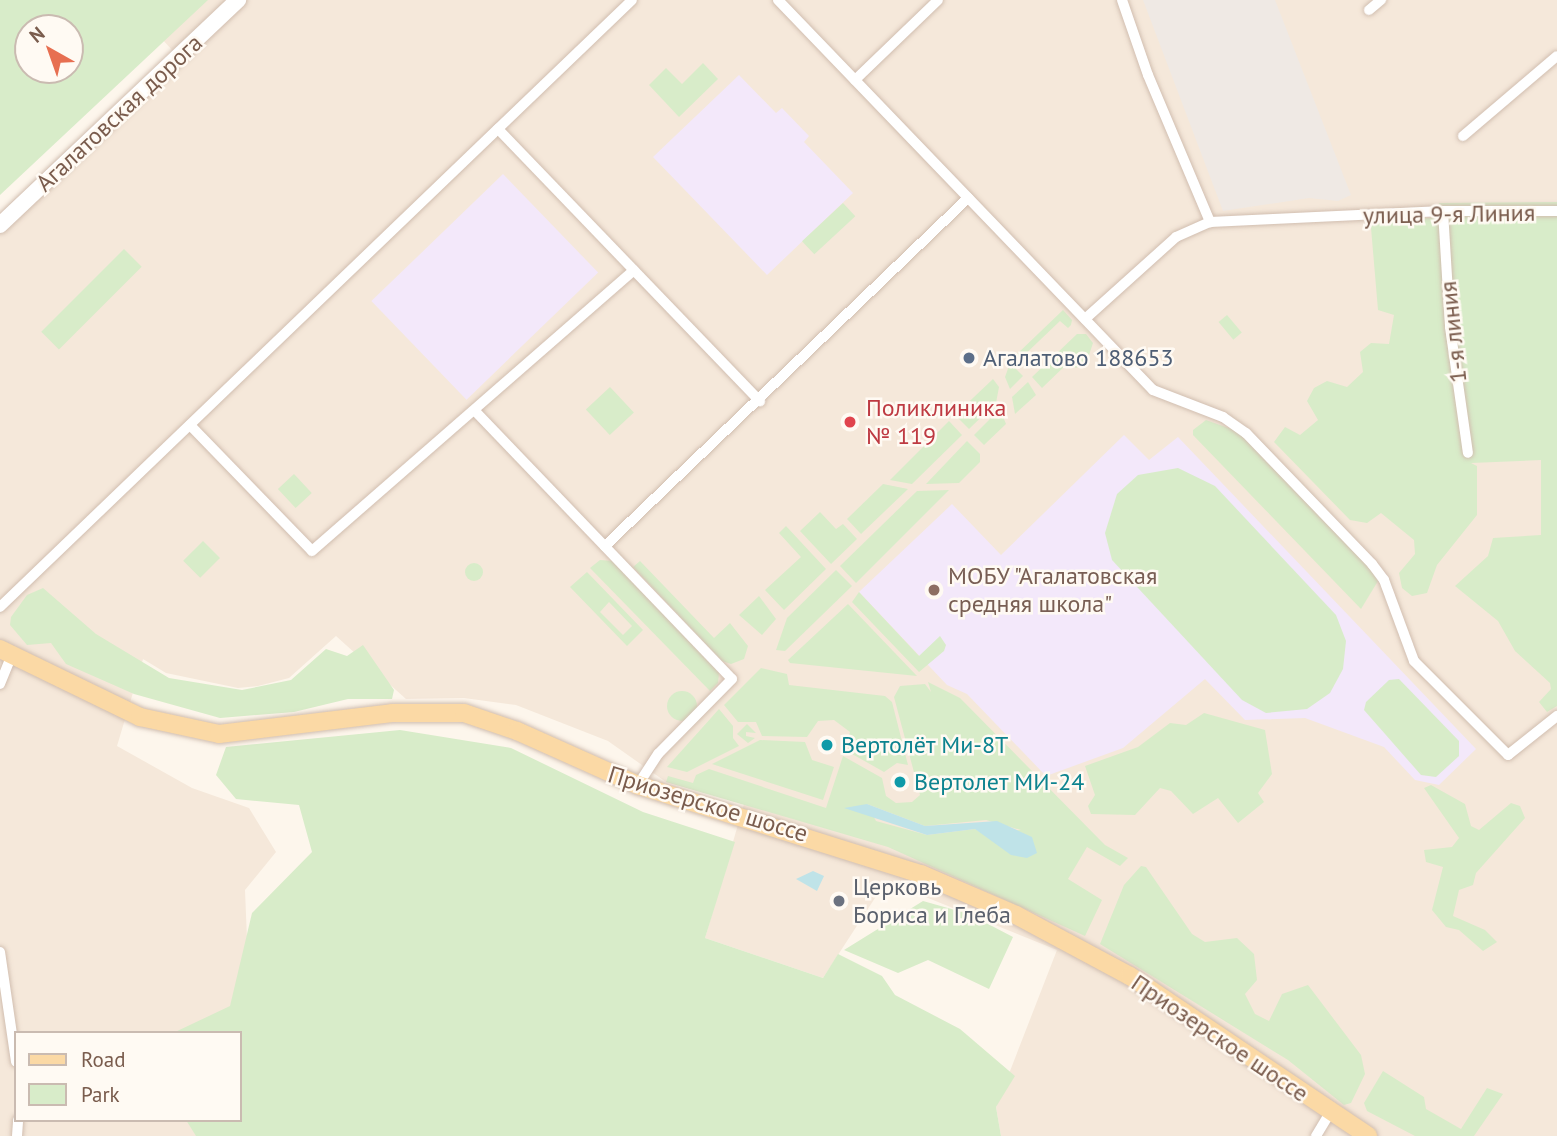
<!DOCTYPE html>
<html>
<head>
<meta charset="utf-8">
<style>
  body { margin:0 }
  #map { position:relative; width:1557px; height:1136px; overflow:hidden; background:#fdf6ec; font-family:"PT Sans",sans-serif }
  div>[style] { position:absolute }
  .residential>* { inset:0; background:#f5e8da }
  .industrial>* { inset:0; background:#efe9e4 }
  .education>* { inset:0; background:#f3e8fa; transform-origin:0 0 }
  .green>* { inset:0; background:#d8ecc9; transform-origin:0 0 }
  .round { border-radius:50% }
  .water>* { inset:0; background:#bfe3e8 }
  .roads { filter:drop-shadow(0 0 2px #d1beb0) drop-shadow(0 0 2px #d1beb0) }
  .minor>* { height:10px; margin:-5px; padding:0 5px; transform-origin:5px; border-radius:5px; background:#fff }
  .secondary>* { height:16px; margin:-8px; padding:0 8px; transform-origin:8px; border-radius:8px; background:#fff }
  .primary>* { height:18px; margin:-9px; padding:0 9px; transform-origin:9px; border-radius:9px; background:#fbd9a5 }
  .dots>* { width:19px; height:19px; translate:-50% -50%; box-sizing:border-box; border:4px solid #fffaf3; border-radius:50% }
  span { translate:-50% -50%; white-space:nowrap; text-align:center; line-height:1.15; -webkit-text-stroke:5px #fffaf3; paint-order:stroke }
  .street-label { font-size:24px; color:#7a5c4d }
  .service-label { font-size:24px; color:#4e5e75 }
  .left { translate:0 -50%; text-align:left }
  .health-label { font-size:24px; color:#be3a42 }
  .education-label { font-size:24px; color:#785e54 }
  .culture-label { font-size:24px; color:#0d838f }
  .worship-label { font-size:24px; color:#5b616d }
  .legend { position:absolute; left:14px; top:1031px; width:228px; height:91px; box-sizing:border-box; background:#fffaf3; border:2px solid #cabbb1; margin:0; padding:9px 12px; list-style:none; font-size:21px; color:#7a5c4d }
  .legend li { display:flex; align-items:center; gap:14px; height:35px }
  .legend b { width:35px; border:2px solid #cabbb1 }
  .north { position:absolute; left:14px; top:14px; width:70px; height:70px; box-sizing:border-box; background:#fffaf3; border:2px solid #cabbb1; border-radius:50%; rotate:320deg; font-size:19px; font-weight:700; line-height:28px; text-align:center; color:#7a5c4d }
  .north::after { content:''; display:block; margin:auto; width:24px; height:32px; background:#e76f51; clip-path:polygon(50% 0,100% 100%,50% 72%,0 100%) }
</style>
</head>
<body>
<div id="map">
  <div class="residential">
    <div style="clip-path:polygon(evenodd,126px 0,1557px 0,1557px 1136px,1001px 1136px,996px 1107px,1057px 950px,886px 881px,823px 978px,705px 938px,744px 804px,666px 782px,608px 741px,516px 705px,464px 698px,406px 699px,336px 636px,289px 678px,258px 686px,238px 688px,166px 673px,143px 659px,117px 746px,192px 788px,249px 808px,276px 852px,245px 890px,255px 1136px,0 1136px,0 213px,173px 51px,126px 0,16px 1033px,240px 1033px,240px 1120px,16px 1120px,16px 1033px)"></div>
  </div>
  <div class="industrial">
    <div style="clip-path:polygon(1143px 0,1275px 0,1351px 195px,1338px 201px,1309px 198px,1223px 211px)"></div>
  </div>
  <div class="education">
    <div style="clip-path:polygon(739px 75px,776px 113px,782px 108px,809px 136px,804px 142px,853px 193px,767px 275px,653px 157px)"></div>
    <div style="left:503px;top:174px;width:137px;height:183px;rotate:46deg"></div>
    <div style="clip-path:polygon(1124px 435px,1149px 460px,1178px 437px,1476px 749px,1439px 785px,1415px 780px,1384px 747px,1305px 718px,1245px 720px,1205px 679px,1123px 748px,1046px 776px,967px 694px,947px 685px,859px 592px,952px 504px,1001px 555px)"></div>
  </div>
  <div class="green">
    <div style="clip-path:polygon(evenodd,0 0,208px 0,0 195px,0 0,28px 28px,70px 28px,70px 70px,28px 70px,28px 28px)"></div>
    <div style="clip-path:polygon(703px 63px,718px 79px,679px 117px,649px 85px,666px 68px,682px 84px)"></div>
    <div style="clip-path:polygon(1557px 202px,1557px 706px,1547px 712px,1539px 702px,1551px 689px,1550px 683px,1515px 651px,1498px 621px,1455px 586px,1488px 556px,1493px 538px,1541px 535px,1541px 460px,1471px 463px,1477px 466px,1477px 515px,1437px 565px,1427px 593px,1412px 596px,1402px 588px,1399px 573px,1415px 554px,1414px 540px,1381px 513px,1367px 523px,1350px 520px,1274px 442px,1285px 427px,1300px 435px,1318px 420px,1307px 401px,1314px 388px,1327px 381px,1347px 387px,1363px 372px,1360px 352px,1371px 343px,1389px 344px,1394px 315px,1378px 310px,1370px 216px,1438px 218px,1439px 203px)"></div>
    <div style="left:843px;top:203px;width:18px;height:56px;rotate:47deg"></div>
    <div style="left:124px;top:249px;width:25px;height:117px;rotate:45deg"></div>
    <div style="clip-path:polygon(1063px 310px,1072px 320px,1071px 325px,1068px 328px,1060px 321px,1017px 362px,1013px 358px)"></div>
    <div style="left:1227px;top:315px;width:23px;height:11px;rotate:50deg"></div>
    <div style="clip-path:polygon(1077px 334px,1086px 334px,1093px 343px,1088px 358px,1076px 368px,1069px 362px,1042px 388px,1032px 377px)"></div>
    <div style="clip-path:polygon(1010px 363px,1023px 376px,1010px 389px,1005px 377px)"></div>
    <div style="clip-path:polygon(993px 379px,999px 387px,996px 403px,969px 429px,955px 415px)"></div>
    <div style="clip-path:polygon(1028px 382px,1036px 395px,1015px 414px,1012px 397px)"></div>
    <div style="left:610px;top:387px;width:35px;height:33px;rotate:47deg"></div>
    <div style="clip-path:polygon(1000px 409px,1006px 424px,984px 445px,974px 435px)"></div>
    <div style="clip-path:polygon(1206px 420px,1237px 431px,1369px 567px,1378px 581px,1361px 609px,1193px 435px,1193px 430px)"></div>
    <div style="clip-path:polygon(949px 421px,962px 435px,912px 484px,890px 480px)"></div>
    <div style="clip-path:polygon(967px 441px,980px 454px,980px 462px,959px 483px,926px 484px)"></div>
    <div style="clip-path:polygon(1178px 468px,1215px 486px,1336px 615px,1346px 641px,1343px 669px,1330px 693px,1307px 709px,1266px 713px,1242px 700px,1112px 560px,1105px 533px,1117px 494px,1138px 475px)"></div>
    <div style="left:294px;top:474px;width:26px;height:22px;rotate:47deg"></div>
    <div style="clip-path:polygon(883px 484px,908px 489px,861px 534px,847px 519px)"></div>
    <div style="clip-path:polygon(949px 490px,856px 583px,840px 566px,917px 491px)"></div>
    <div style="clip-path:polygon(820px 512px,836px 529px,843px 524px,857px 539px,831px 564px,800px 531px)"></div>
    <div style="clip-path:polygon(786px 526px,826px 569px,784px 610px,765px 590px,801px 557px,779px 533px)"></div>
    <div style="left:203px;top:541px;width:24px;height:28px;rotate:45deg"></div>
    <div style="clip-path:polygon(600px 560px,612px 561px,719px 673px,718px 683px,710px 691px,590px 568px)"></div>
    <div style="clip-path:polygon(640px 561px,714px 638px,730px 623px,748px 646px,744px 659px,731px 664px,722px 661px,633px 567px)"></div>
    <div class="round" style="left:465px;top:563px;width:18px;height:18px"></div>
    <div style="clip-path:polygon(836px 570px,852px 586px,785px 651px,776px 650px,787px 618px)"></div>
    <div style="clip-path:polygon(evenodd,587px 572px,643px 630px,627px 646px,570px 587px,587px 572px,609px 602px,632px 626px,623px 635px,600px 612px,609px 602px)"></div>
    <div style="clip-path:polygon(43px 588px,96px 634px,169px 678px,242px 690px,291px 680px,326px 649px,347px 656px,363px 645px,394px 690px,392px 699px,348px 699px,294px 712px,220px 718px,134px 694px,66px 664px,51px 643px,27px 645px,10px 625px,11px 617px,27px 595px)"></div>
    <div style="clip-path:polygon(859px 592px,919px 656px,940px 636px,946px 645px,944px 651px,919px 672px,852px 602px)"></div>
    <div style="clip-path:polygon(759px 596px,776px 619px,762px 635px,739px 615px)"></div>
    <div style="clip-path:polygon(848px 604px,917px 676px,790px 663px,788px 660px)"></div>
    <div style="clip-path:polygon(761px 668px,787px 674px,789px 685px,885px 696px,892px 702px,908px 765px,897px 763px,884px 772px,845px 750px,850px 732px,834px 720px,818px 721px,807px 737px,762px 736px,756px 722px,738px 722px,724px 705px)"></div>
    <div style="clip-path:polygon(1399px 679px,1459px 741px,1459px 756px,1436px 777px,1421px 775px,1364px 710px,1366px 702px,1389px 680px)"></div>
    <div style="clip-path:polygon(evenodd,928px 682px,960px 698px,1105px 845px,1128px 858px,1120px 866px,1087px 847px,1068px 879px,1102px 900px,1085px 936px,888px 847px,666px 782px,668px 776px,693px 783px,696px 775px,709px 769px,826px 808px,843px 756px,882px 778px,886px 796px,896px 803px,912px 802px,920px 795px,894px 697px,900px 686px,925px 684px,931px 692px,928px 682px,867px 804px,925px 826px,986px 820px,1021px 830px,980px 832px,975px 829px,927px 835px,876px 821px,867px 804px)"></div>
    <div class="round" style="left:667px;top:691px;width:30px;height:30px"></div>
    <div style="clip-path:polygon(719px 709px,733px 726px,733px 738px,739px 746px,687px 772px,667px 767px)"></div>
    <div style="clip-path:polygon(1204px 713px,1265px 730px,1272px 774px,1258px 793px,1264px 802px,1238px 823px,1218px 798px,1193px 814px,1171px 791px,1160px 788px,1135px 815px,1091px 814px,1088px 806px,1095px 795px,1085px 766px,1138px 747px,1170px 723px,1186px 725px)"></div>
    <div style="clip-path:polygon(747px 724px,756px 733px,746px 732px,746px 736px,755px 738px,748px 743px,737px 734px)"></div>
    <div style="clip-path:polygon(400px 730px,511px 748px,643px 812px,735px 842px,705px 938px,823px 978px,838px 954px,882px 976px,895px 995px,960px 1029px,1015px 1076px,996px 1107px,1001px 1136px,196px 1136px,186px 1120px,240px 1120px,240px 1033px,173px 1033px,230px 1006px,252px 913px,312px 852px,299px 805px,236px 799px,216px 775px,226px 747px)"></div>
    <div style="clip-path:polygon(760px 740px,805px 742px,812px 760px,834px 767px,823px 800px,712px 764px)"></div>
    <div style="clip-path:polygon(1431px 785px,1465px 804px,1471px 826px,1479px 830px,1511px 803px,1520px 806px,1525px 818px,1476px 873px,1473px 885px,1459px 890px,1453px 916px,1485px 930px,1497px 942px,1483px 951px,1459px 930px,1446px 927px,1432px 910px,1443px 867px,1426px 862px,1424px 850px,1452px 847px,1459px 838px,1424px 788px)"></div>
    <div style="clip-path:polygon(1141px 866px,1146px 867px,1192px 934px,1205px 942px,1237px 938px,1254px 954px,1257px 980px,1245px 994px,1255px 1014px,1269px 1021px,1282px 994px,1308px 985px,1361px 1055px,1365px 1074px,1351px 1103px,1344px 1105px,1288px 1060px,1100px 944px,1124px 885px)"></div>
    <div style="clip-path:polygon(923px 901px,969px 914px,1013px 937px,989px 989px,928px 960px,898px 973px,844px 950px)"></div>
    <div style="clip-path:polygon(1383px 1071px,1424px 1097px,1426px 1109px,1461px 1129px,1487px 1088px,1503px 1094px,1474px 1136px,1415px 1136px,1367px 1111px,1364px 1103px)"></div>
  </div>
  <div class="water">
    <div style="clip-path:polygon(867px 804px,925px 826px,997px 821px,1032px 837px,1037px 853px,1027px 858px,1011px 855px,975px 829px,927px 835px,844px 808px)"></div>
    <div style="clip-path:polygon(813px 871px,824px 876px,817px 891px,796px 879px)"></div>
  </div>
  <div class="roads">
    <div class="minor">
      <div style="left:778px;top:0;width:541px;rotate:46.12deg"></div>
      <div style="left:1153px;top:390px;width:75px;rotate:21.1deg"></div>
      <div style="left:1223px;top:417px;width:28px;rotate:35deg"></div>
      <div style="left:1246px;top:433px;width:182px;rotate:46.1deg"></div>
      <div style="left:1372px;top:564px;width:20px;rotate:53deg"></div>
      <div style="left:1384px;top:580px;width:86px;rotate:69.7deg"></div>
      <div style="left:1414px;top:661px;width:133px;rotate:45deg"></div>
      <div style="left:1508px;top:755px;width:63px;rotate:-38.5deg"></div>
      <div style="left:1122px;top:0;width:79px;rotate:70.9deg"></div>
      <div style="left:1148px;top:75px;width:160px;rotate:67.1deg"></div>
      <div style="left:1369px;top:10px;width:16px;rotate:-40deg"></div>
      <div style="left:855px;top:80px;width:115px;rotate:-43.9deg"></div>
      <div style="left:498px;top:129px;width:378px;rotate:46.1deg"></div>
      <div style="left:1463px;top:136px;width:123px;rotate:-40.4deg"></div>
      <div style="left:1443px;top:211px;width:116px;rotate:86.5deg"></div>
      <div style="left:1450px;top:327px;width:127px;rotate:81.9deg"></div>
      <div style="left:1085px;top:319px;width:122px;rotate:-42deg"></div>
      <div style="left:1176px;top:237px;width:37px;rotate:-24deg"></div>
      <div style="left:1210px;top:222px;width:233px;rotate:-2.7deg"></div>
      <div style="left:1443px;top:211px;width:114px"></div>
      <div style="left:475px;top:411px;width:371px;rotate:46.2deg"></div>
      <div style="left:732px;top:679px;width:105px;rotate:134.6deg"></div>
      <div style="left:658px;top:754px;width:37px;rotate:123deg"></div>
      <div style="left:190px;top:425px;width:175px;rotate:45.9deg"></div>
      <div style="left:312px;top:551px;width:427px;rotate:-41.1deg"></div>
      <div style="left:605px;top:546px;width:503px;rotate:-43.79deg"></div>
      <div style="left:0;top:607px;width:876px;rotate:-43.84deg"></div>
      <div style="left:0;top:684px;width:31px;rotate:-68deg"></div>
      <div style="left:0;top:952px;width:111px;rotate:81.7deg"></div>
      <div style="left:17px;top:1136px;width:16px;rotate:-86deg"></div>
      <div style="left:1316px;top:1136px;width:27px;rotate:-59deg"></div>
    </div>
    <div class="secondary">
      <div style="left:0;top:225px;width:328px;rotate:-43.4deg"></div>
    </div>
    <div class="primary">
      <div style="left:0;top:649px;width:156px;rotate:25.9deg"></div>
      <div style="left:140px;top:717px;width:81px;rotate:12.1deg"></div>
      <div style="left:219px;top:734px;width:174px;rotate:-6.9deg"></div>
      <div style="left:392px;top:713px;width:72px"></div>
      <div style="left:464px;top:713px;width:56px;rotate:18.8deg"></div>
      <div style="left:517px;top:731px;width:133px;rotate:24.1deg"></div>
      <div style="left:638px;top:785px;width:297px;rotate:17.5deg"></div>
      <div style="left:921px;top:874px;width:103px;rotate:23.3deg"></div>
      <div style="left:1016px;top:915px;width:129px;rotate:28.2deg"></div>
      <div style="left:1130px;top:976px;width:287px;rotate:33.9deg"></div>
    </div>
  </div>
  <div class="dots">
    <div style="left:969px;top:358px;background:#5c6f8a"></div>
    <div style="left:850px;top:422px;background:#e0444e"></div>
    <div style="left:934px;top:590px;background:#8d6e63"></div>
    <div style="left:827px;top:745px;background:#0f9aa8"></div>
    <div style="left:900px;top:782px;background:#0f9aa8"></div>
    <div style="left:839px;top:901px;background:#6b7280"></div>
  </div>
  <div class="street-label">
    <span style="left:119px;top:113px;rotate:-43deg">Агалатовская дорога</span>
    <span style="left:1449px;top:214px;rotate:-1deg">улица 9-я Линия</span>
    <span style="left:1453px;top:332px;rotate:-96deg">1-я линия</span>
    <span style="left:708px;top:804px;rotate:17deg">Приозерское шоссе</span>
    <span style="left:1220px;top:1038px;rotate:34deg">Приозерское шоссе</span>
  </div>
  <div class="service-label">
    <span class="left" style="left:983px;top:358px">Агалатово 188653</span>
  </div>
  <div class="health-label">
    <span class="left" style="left:866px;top:422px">Поликлиника<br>№ 119</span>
  </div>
  <div class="education-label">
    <span class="left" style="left:948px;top:590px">МОБУ "Агалатовская<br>средняя школа"</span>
  </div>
  <div class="culture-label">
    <span class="left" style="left:841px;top:745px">Вертолёт Ми-8Т</span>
    <span class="left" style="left:914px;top:782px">Вертолет МИ-24</span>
  </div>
  <div class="worship-label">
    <span class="left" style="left:853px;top:901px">Церковь<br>Бориса и Глеба</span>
  </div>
  <ul class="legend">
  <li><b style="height:9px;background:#fbd9a5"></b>Road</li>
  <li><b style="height:19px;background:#d8ecc9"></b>Park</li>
  </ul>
  <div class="north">N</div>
</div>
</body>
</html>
